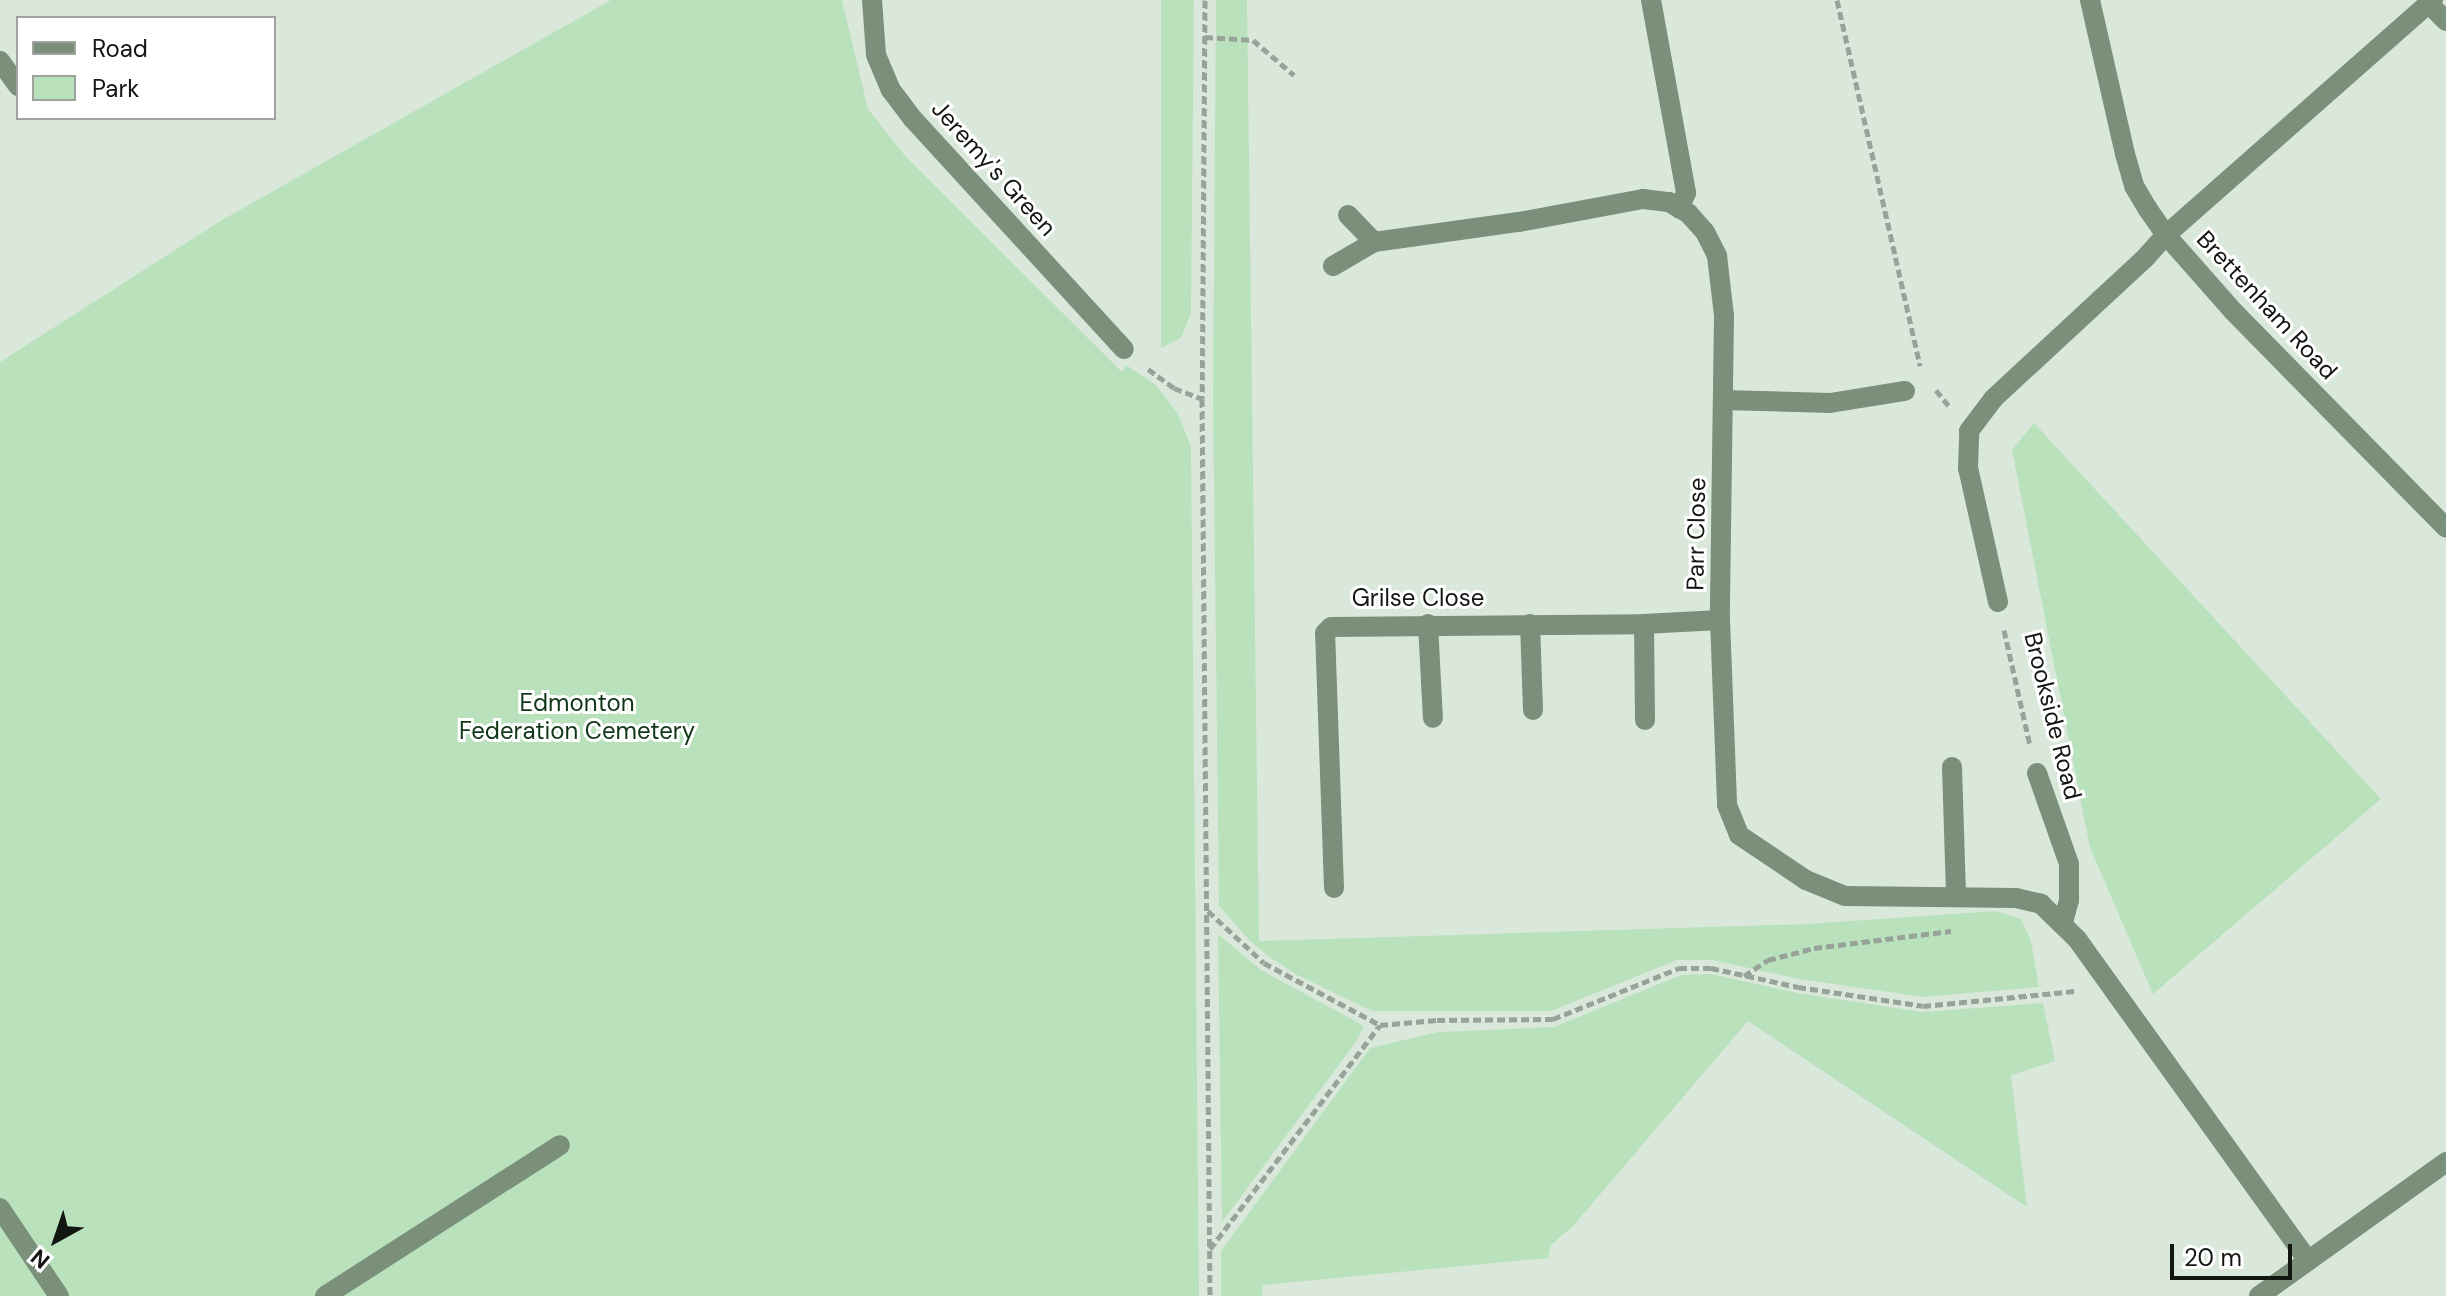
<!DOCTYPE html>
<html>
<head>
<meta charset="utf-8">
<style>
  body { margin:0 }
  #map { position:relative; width:2446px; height:1296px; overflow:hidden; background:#dae8db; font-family:"DM Sans",sans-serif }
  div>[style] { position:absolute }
  .green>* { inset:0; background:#b9e2bc }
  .path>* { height:5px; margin-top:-2.5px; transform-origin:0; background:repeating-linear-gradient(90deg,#97a298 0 8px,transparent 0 12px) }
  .minor>* { height:20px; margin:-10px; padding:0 10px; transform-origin:10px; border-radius:10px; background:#7a907b }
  span { translate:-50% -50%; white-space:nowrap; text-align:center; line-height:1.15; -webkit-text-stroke:6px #fff; paint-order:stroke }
  .street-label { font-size:24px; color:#111611 }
  .park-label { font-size:24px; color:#0f3616 }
  .legend { position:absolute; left:16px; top:16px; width:260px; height:104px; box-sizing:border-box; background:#fff; border:2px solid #a0a2a0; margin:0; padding:10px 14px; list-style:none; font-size:24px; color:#111611 }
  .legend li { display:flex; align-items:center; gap:16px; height:40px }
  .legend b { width:40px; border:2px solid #a0a2a0 }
  .north { position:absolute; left:16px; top:1200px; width:80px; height:80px; -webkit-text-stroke:6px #fff; paint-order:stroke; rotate:220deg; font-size:22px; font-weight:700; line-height:32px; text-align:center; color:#111611 }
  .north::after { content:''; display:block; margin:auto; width:28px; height:36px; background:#111611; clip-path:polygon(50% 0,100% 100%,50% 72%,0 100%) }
  .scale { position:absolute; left:2170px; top:1244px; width:122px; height:36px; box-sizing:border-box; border:4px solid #111611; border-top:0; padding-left:10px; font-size:24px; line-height:28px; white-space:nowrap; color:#111611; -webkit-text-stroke:6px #fff; paint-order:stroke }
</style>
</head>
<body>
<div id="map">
  <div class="green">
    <div style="clip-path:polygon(611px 0,842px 0,868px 109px,906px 157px,1122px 372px,1126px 365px,1156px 385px,1178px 414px,1191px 447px,1199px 1296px,0 1296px,0 362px,222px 220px)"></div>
    <div style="clip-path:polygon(1161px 0,1194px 0,1191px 313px,1181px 338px,1161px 348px)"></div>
    <div style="clip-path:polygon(1216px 0,1247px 0,1259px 941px,1807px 924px,1996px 911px,2021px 919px,2031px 941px,2039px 987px,1923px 997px,1799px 979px,1712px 960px,1677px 960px,1551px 1011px,1372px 1011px,1297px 975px,1268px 956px,1249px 940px,1219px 906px,1213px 399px)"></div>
    <div style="clip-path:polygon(2034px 423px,2381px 799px,2153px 994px,2090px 848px,2012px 450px)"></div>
    <div style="clip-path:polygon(1218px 934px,1261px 970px,1364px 1026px,1355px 1043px,1222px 1222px)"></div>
    <div style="clip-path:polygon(1711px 974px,1797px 993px,1922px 1012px,2043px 1003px,2055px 1061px,2011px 1075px,2027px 1207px,1748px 1021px,1574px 1225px,1551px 1245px,1548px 1258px,1263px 1285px,1262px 1296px,1221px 1296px,1221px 1251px,1370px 1048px,1438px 1032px,1554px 1027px,1681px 975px)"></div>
  </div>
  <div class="path">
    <div style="left:1205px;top:0;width:399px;rotate:90.4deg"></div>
    <div style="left:1202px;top:399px;width:897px;rotate:89.49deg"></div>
    <div style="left:1837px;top:0;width:375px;rotate:77.2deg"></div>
    <div style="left:1205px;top:37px;width:48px;rotate:3.6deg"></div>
    <div style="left:1253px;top:40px;width:54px;rotate:40.5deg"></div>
    <div style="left:1148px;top:369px;width:32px;rotate:36deg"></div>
    <div style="left:1174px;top:388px;width:30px;rotate:21deg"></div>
    <div style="left:1936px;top:390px;width:22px;rotate:51deg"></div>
    <div style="left:2004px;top:630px;width:118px;rotate:77.3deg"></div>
    <div style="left:1208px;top:911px;width:76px;rotate:42.9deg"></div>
    <div style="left:1264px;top:963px;width:132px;rotate:28.1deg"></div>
    <div style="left:1380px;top:1025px;width:57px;rotate:-5deg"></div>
    <div style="left:1437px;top:1020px;width:116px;rotate:-0.5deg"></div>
    <div style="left:1553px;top:1019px;width:136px;rotate:-22deg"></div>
    <div style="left:1679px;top:968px;width:32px"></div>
    <div style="left:1711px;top:968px;width:89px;rotate:12.3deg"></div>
    <div style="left:1798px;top:987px;width:126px;rotate:8.6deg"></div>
    <div style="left:1923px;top:1006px;width:153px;rotate:-5.6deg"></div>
    <div style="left:1744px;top:976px;width:29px;rotate:-34deg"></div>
    <div style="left:1768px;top:960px;width:48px;rotate:-14.6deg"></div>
    <div style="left:1814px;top:948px;width:138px;rotate:-7.1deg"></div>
    <div style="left:1210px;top:1249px;width:281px;rotate:-52.8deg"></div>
  </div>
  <div class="minor">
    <div style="left:872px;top:0;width:55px;rotate:85.8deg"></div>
    <div style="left:876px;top:55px;width:38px;rotate:67deg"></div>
    <div style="left:891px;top:90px;width:36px;rotate:53deg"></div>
    <div style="left:913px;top:119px;width:312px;rotate:47.5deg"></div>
    <div style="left:1651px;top:0;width:196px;rotate:79.7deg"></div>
    <div style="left:1686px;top:193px;width:17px;rotate:115deg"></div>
    <div style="left:2090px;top:0;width:158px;rotate:77.2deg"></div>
    <div style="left:2125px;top:154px;width:33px;rotate:74deg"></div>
    <div style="left:2134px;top:186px;width:26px;rotate:59deg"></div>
    <div style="left:2147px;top:208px;width:33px;rotate:55deg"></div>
    <div style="left:2166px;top:235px;width:101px;rotate:48.6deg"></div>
    <div style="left:2233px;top:311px;width:304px;rotate:45.5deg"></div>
    <div style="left:2429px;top:4px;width:24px;rotate:45deg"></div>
    <div style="left:0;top:61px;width:31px;rotate:54deg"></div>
    <div style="left:1348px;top:215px;width:37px;rotate:46deg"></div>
    <div style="left:1333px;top:266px;width:48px;rotate:-30.3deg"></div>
    <div style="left:1374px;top:242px;width:146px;rotate:-7.9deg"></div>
    <div style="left:1519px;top:222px;width:126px;rotate:-10.5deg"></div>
    <div style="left:1643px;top:199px;width:26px;rotate:7deg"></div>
    <div style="left:1669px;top:202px;width:22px;rotate:30deg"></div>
    <div style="left:1688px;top:213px;width:25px;rotate:48deg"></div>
    <div style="left:1705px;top:232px;width:27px;rotate:63deg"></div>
    <div style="left:1717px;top:256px;width:60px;rotate:83.3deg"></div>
    <div style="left:1724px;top:316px;width:304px;rotate:90.8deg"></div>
    <div style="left:1720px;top:620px;width:185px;rotate:87.8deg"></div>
    <div style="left:1727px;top:805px;width:32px;rotate:68deg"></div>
    <div style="left:1739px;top:835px;width:81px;rotate:33.9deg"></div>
    <div style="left:1806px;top:880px;width:42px;rotate:22.3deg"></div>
    <div style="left:1845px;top:896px;width:171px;rotate:0.7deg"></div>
    <div style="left:2016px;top:898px;width:26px;rotate:13deg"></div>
    <div style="left:2041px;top:904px;width:50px;rotate:44.2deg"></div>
    <div style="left:2077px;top:939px;width:396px;rotate:54.3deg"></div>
    <div style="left:1723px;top:400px;width:107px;rotate:1.6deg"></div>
    <div style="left:1830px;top:403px;width:76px;rotate:-9.1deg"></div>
    <div style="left:1998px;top:602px;width:137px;rotate:-102.6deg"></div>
    <div style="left:1968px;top:468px;width:37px;rotate:-88deg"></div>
    <div style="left:1969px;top:431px;width:41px;rotate:-52.9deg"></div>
    <div style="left:1994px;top:398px;width:207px;rotate:-42.8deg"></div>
    <div style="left:2146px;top:257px;width:30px;rotate:-48deg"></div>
    <div style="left:2166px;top:235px;width:356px;rotate:-41.4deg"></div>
    <div style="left:1428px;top:624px;width:94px;rotate:87deg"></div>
    <div style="left:1530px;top:624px;width:86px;rotate:88deg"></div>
    <div style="left:1644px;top:624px;width:96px;rotate:89.4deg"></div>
    <div style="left:1952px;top:767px;width:129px;rotate:88.2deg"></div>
    <div style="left:2037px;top:773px;width:96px;rotate:70.6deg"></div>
    <div style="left:2069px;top:864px;width:36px;rotate:90deg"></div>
    <div style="left:2069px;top:900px;width:23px;rotate:105deg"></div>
    <div style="left:1334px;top:888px;width:255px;rotate:-92deg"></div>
    <div style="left:1325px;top:633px;width:8px;rotate:-45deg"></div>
    <div style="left:1331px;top:627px;width:313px;rotate:-0.5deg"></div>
    <div style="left:1644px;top:624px;width:76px;rotate:-3deg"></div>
    <div style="left:0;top:1208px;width:106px;rotate:56.2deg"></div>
    <div style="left:325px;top:1296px;width:279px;rotate:-32.7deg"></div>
    <div style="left:2259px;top:1296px;width:230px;rotate:-35.6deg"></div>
  </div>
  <div class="street-label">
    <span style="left:994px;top:168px;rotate:48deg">Jeremy's Green</span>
    <span style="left:2267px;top:305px;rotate:47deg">Brettenham Road</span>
    <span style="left:1696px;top:534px;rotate:-89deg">Parr Close</span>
    <span style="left:1418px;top:598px">Grilse Close</span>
    <span style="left:2053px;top:716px;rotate:76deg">Brookside Road</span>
  </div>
  <div class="park-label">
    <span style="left:577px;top:717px">Edmonton<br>Federation Cemetery</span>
  </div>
  <ul class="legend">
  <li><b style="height:10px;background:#7a907b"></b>Road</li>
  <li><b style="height:22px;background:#b9e2bc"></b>Park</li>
  </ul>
  <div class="north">N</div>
  <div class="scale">20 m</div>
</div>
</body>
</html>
